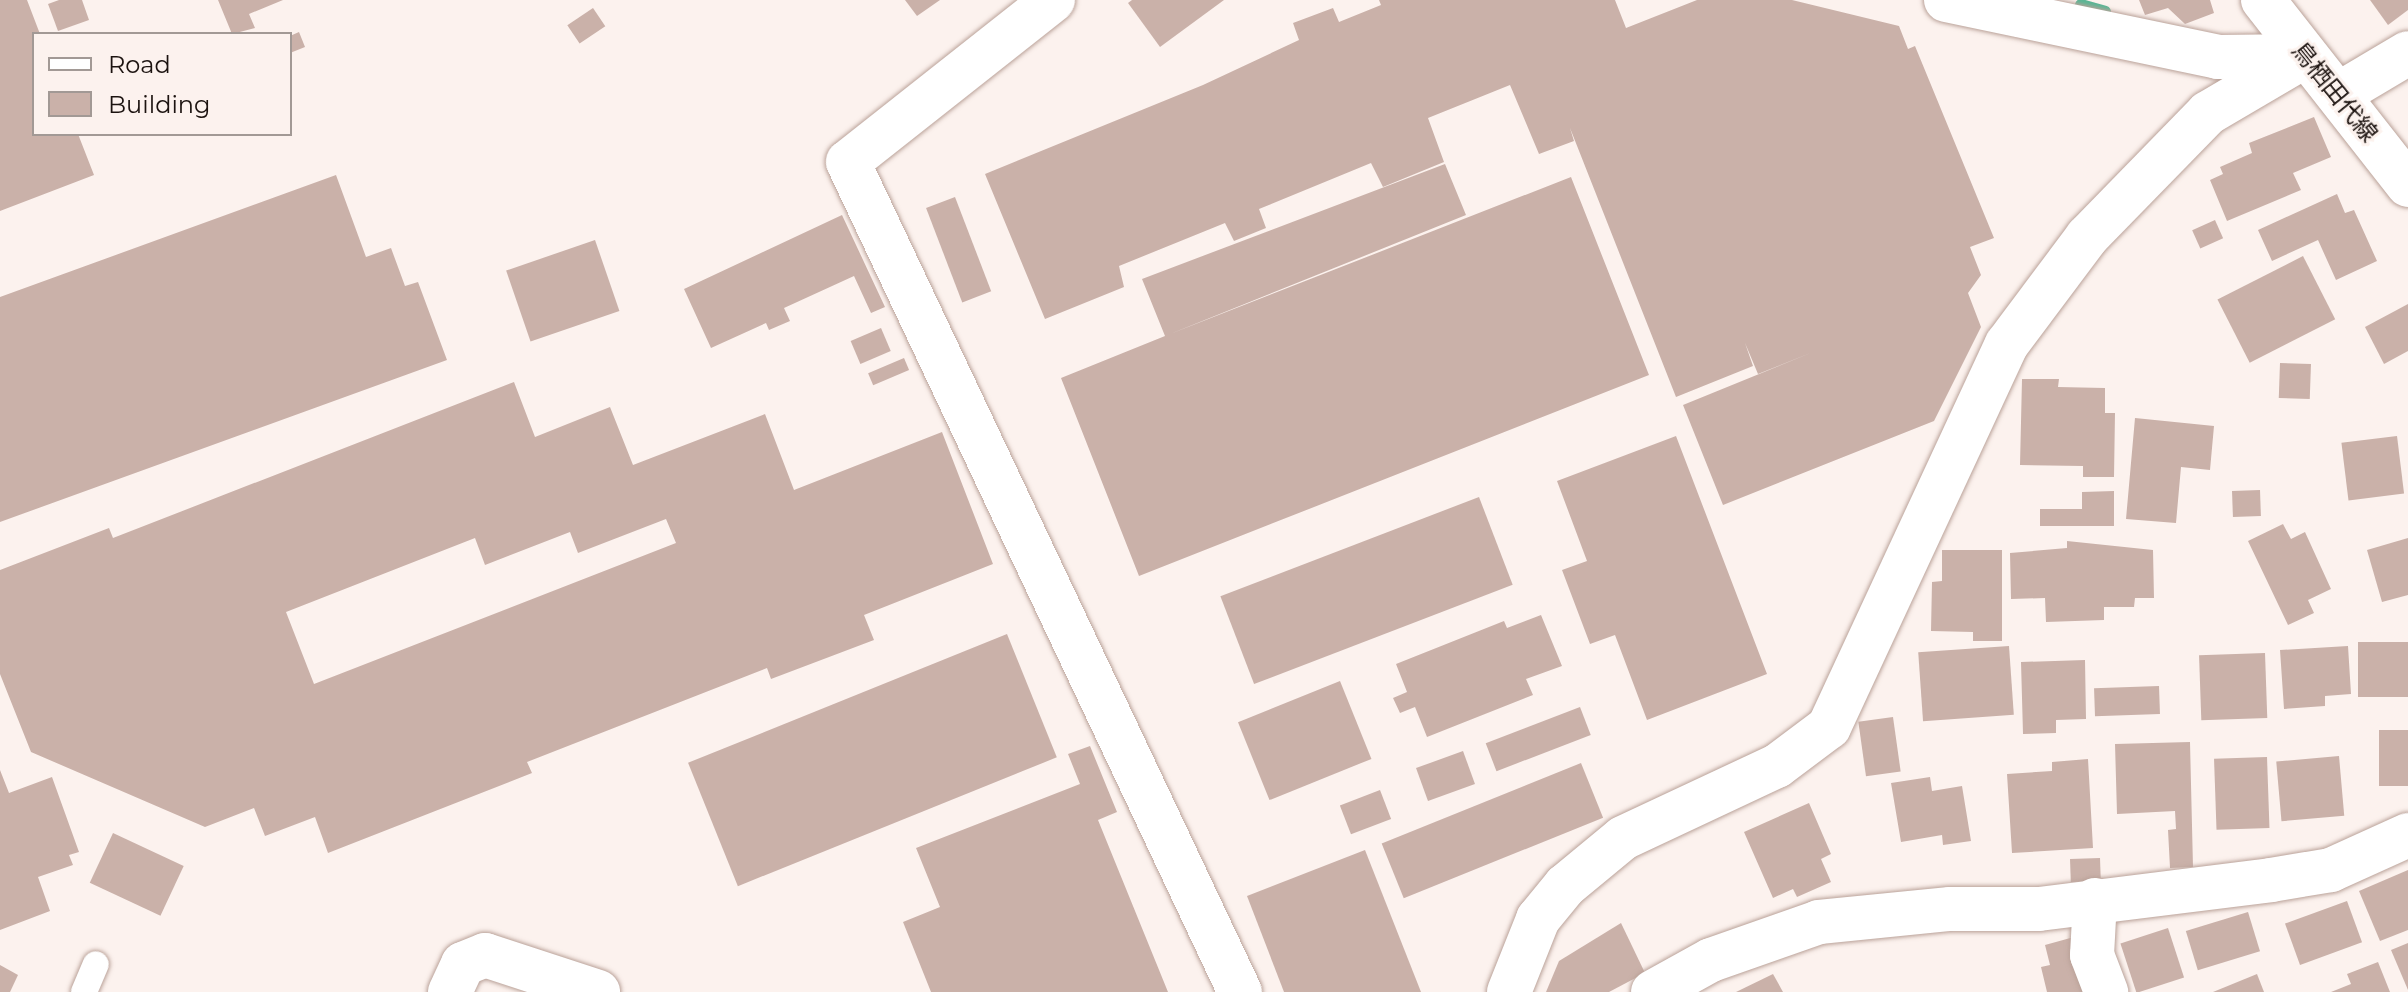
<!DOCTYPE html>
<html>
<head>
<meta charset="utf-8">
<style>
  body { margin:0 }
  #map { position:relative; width:2408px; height:992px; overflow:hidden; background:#fcf2ee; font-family:Montserrat,"Noto Sans JP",sans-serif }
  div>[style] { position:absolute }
  .stream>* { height:12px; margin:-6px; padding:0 6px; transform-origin:6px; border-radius:6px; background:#59b695 }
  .building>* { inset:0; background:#cab1a9; transform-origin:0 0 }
  .roads { filter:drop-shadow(0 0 2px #baa299) drop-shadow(0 0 2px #baa299) }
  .lane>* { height:26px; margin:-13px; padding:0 13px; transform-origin:13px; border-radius:13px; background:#fff }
  .street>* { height:44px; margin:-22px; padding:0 22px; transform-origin:22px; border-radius:22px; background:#fff }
  .secondary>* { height:44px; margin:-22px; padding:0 22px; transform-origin:22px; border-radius:22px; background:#fff }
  span { translate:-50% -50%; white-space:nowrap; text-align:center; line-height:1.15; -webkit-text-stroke:6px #fcf2ee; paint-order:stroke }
  .street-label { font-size:24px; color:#1c1310 }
  .legend { position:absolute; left:32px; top:32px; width:260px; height:104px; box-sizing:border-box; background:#fcf2ee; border:2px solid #a29995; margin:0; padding:10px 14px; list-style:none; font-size:24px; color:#1c1310 }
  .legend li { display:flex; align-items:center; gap:16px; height:40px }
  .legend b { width:40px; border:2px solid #a29995 }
</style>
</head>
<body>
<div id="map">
  <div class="stream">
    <div style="left:2081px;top:5px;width:25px;rotate:16deg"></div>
  </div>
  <div class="building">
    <div style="clip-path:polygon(0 0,27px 0,40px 34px,34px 34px,34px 134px,78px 134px,94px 175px,0 211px)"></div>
    <div style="clip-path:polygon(59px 0,82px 0,89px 20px,58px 31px,48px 4px)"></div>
    <div style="clip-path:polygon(218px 0,283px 0,249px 14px,255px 28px,232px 34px)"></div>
    <div style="clip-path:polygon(905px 0,940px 0,917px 16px)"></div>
    <div style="clip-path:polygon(1132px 0,1224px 0,1160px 47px,1128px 3px)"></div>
    <div style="clip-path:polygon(1379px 0,1615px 0,1626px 28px,1697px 0,1792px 0,1899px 26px,1908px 49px,1915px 46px,1994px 238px,1970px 247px,1981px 275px,1968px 293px,1981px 327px,1934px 421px,1723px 505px,1683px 405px,1813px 352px,1758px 374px,1745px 343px,1753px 366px,1676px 397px,1570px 128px,1574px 141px,1539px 154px,1510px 85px,1428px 118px,1444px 162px,1383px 187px,1371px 163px,1259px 209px,1266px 228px,1234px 241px,1225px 223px,1119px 266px,1124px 287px,1045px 319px,985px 174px,1203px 85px,1299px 40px,1293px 23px,1333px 8px,1339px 22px,1381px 5px)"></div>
    <div style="clip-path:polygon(2139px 0,2210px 0,2214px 13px,2185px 24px,2168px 8px,2145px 15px)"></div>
    <div style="clip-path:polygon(2370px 0,2408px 0,2408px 10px,2388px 25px)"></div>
    <div style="left:593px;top:8px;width:22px;height:31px;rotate:56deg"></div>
    <div style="clip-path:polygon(299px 32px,305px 47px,290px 53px,290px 36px)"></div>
    <div style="clip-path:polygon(2314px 117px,2331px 157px,2293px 173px,2301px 190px,2227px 221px,2210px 180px,2223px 174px,2220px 167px,2252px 153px,2249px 143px)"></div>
    <div style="clip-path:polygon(1445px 164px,1466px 215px,1170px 334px,1571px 177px,1649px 375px,1139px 576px,1061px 378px,1165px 336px,1142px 279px)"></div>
    <div style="clip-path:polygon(336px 175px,366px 257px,391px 248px,405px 286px,418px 282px,447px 360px,0 522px,0 297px)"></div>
    <div style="clip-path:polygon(2337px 194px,2345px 213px,2354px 210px,2377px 261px,2336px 280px,2318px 240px,2272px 261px,2258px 230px)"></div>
    <div style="left:955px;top:197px;width:101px;height:31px;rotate:69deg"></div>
    <div style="clip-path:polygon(842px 215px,885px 307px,871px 313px,854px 276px,784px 308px,790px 321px,769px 330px,766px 323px,711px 348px,684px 289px)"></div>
    <div style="left:2215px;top:220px;width:20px;height:25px;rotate:66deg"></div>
    <div style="left:595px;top:240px;width:75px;height:94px;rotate:71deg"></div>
    <div style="left:2303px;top:256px;width:71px;height:96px;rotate:63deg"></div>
    <div style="clip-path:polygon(2408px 304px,2408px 351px,2384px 364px,2365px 327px)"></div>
    <div style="left:881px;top:328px;width:25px;height:33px;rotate:67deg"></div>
    <div style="left:904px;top:358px;width:13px;height:39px;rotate:67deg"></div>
    <div style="left:2280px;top:363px;width:31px;height:35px;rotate:2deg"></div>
    <div style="clip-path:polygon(2022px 379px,2059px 379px,2058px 387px,2105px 388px,2105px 413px,2115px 413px,2114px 477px,2083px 477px,2083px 466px,2020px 465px)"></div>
    <div style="clip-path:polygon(evenodd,514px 382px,535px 437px,610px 407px,633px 465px,765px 414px,794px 490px,942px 432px,993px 564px,864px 615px,874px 640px,771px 679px,767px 668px,527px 762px,532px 773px,328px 853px,315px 817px,265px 836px,254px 808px,205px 827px,31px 752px,0 674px,0 570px,109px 528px,113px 538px,514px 382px,666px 519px,676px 543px,314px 684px,286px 612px,475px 538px,485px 565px,570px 532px,578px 553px,666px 519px)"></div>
    <div style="clip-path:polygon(2135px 418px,2214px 426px,2210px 470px,2181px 467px,2176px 523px,2126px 519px)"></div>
    <div style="clip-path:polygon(1676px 436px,1767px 674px,1647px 720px,1615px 635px,1590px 644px,1562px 570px,1587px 561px,1557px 481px)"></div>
    <div style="left:2397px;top:436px;width:58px;height:56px;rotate:83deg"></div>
    <div style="left:2260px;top:490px;width:26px;height:28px;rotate:88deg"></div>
    <div style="clip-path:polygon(2114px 491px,2114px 526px,2040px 526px,2040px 509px,2082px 509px,2082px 492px)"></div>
    <div style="left:1479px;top:497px;width:94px;height:277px;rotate:69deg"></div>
    <div style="clip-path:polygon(2283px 524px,2291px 539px,2305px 532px,2331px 589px,2308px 600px,2314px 613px,2288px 625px,2248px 541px)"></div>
    <div style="clip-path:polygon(2408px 538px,2408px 595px,2382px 602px,2367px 550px)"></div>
    <div style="clip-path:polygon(2067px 541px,2153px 550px,2154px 598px,2135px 598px,2134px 607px,2104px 607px,2104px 620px,2046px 622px,2045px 598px,2011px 599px,2010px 553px,2067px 548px)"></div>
    <div style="clip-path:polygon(1942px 550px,2002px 550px,2002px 641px,1973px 641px,1973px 632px,1931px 631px,1932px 582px,1942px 581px)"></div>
    <div style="clip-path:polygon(1541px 615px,1562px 666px,1526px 679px,1533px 695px,1427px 737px,1415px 707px,1400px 713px,1393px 698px,1407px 692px,1396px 664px,1504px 621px,1507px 628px)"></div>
    <div style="left:1007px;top:634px;width:133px;height:344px;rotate:68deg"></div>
    <div style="left:2408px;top:642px;width:55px;height:50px;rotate:90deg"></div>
    <div style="left:2009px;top:646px;width:69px;height:91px;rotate:86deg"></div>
    <div style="clip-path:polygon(2348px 646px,2351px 694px,2325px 696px,2325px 706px,2284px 709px,2280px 650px)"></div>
    <div style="left:2265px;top:653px;width:65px;height:66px;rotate:88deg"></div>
    <div style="clip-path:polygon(2085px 660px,2086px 719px,2056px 720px,2056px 733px,2023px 734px,2021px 662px)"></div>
    <div style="left:1340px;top:681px;width:84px;height:110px;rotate:68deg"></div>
    <div style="left:2159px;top:686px;width:28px;height:65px;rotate:88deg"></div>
    <div style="left:1580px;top:707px;width:30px;height:101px;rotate:69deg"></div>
    <div style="left:1893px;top:717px;width:55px;height:35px;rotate:82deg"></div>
    <div style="left:2408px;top:730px;width:56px;height:29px;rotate:90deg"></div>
    <div style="clip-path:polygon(2190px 742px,2193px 867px,2170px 868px,2168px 830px,2176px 829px,2175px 811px,2117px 814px,2115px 744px)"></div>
    <div style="clip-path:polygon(1090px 746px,1117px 812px,1098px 820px,1168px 992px,931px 992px,903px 922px,940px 907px,916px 848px,1080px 784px,1068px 754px)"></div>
    <div style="left:1463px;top:751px;width:35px;height:50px;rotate:70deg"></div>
    <div style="left:2339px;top:756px;width:60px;height:63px;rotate:85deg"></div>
    <div style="left:2267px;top:757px;width:71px;height:53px;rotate:88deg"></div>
    <div style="clip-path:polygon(2088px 759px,2093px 848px,2012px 853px,2007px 774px,2052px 771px,2052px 762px)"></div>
    <div style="left:1581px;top:763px;width:59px;height:215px;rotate:68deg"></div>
    <div style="clip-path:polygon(0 770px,9px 793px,52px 777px,79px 852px,69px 855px,73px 865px,38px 877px,50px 911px,0 930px)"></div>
    <div style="clip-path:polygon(1930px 777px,1932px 791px,1962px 786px,1971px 841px,1943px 845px,1942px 835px,1901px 842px,1891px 783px)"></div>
    <div style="left:1380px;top:790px;width:31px;height:43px;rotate:69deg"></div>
    <div style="clip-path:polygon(1809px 803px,1831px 854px,1821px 859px,1831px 882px,1797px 897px,1793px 889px,1773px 898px,1744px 832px)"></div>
    <div style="left:113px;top:833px;width:78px;height:55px;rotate:25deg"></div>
    <div style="clip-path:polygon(1365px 850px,1421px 992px,1284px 992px,1247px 896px)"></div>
    <div style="left:2100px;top:858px;width:23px;height:30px;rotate:88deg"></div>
    <div style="clip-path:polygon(2408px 870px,2408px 930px,2380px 941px,2359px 891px)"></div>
    <div style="left:2347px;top:901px;width:44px;height:66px;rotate:70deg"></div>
    <div style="left:2248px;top:912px;width:41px;height:65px;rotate:73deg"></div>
    <div style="clip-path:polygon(1621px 923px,1645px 973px,1609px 992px,1546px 992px,1559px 961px)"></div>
    <div style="left:2168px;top:928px;width:52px;height:50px;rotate:72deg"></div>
    <div style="clip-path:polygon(2074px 937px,2089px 992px,2047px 992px,2041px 967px,2050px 965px,2045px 945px)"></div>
    <div style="clip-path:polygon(2408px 943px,2408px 990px,2391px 950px)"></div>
    <div style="clip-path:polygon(2378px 962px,2390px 992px,2331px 992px,2351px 984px,2347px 974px)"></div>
    <div style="clip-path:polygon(0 965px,18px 975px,10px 992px,0 992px)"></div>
    <div style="clip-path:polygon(1773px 974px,1783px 992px,1736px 992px)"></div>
    <div style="clip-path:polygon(2257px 974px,2264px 992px,2213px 992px)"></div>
  </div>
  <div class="roads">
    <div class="lane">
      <div style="left:84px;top:992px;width:30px;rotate:-67deg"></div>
    </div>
    <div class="street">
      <div style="left:1053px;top:0;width:261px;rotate:141.7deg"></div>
      <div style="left:848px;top:162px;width:918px;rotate:64.72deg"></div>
      <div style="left:1946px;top:0;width:278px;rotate:11.8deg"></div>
      <div style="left:2218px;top:57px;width:85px;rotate:-0.7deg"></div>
      <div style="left:2339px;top:94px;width:80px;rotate:-30.7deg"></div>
      <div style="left:2095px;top:900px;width:55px;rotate:93.1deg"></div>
      <div style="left:2092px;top:955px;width:40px;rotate:69deg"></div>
      <div style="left:450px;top:992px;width:31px;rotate:-65deg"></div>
      <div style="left:463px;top:964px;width:24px;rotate:-22deg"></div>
      <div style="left:485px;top:955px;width:119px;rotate:18.1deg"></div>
      <div style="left:1509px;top:992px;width:79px;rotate:-68.3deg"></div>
      <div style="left:1538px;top:919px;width:43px;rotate:-50.7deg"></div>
      <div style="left:1565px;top:886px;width:75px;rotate:-39.6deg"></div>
      <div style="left:1623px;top:838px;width:170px;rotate:-25.1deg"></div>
      <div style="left:1777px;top:766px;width:65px;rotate:-36.9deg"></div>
      <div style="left:1829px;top:727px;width:422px;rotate:-65.1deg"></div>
      <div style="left:2007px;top:344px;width:134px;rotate:-53.2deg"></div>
      <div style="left:2087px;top:237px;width:173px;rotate:-45.7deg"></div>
      <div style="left:2208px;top:113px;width:113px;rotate:-30.4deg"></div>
      <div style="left:1653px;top:992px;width:66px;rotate:-28.9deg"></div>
      <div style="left:1711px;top:960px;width:114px;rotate:-19.4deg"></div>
      <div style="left:1819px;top:922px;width:132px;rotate:-5.7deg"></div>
      <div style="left:1950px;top:909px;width:89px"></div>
      <div style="left:2039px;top:909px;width:234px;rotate:-7.1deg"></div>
      <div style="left:2271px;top:880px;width:61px;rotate:-9.5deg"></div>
      <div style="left:2331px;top:870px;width:85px;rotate:-24.4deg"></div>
    </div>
    <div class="secondary">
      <div style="left:2263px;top:0;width:235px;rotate:51.9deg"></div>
    </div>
  </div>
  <div class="street-label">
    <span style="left:2335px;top:92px;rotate:51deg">鳥栖田代線</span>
  </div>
  <ul class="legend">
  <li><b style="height:10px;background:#fff"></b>Road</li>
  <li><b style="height:22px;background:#cab1a9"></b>Building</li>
  </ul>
</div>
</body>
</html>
